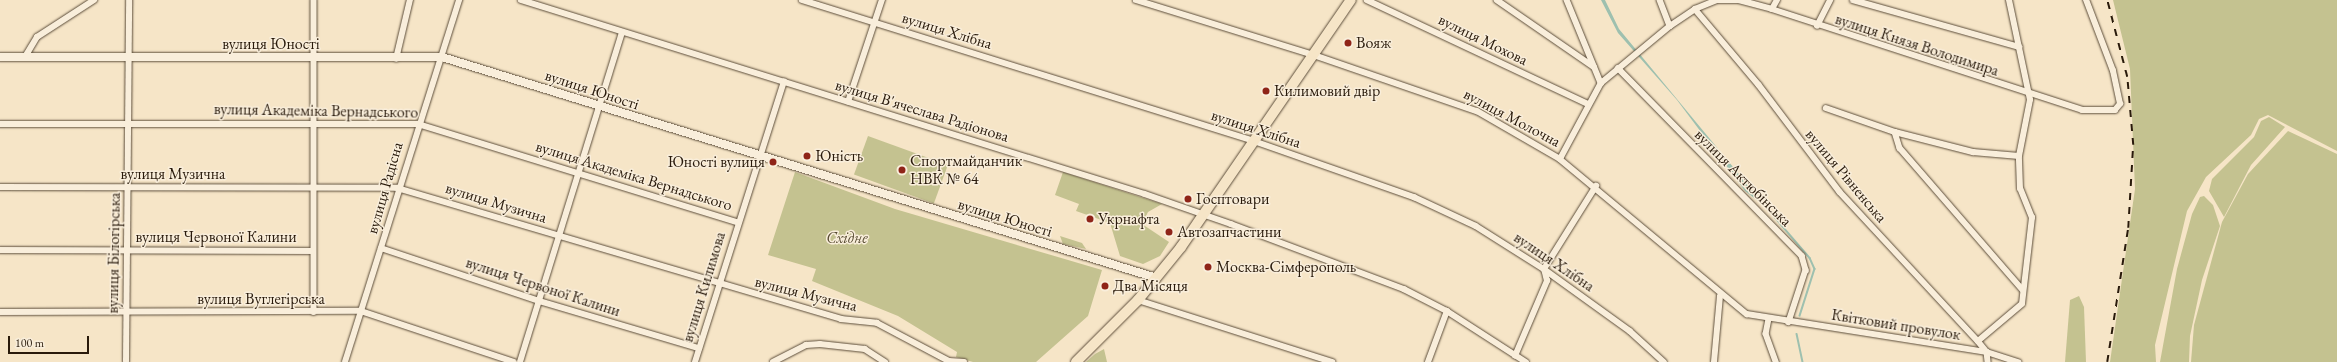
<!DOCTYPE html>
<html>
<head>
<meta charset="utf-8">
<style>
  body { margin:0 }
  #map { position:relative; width:2337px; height:362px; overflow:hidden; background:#f6e5c7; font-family:"EB Garamond",serif }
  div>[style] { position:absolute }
  .green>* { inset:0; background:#c4c290; transform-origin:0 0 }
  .water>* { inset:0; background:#9ec0af }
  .stream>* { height:1.5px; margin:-0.75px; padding:0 0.75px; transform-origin:0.75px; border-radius:0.75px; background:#9ec0af }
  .roads { filter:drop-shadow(0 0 1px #5c4d3a) drop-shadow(0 0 1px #5c4d3a) }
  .street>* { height:5.5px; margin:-2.75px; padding:0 2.75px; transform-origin:2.75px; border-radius:2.75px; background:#f9eedb }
  .secondary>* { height:8px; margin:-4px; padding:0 4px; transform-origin:4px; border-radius:4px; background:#f9eedb }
  .highway>* { height:10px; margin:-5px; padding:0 5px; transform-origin:5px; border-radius:5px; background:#f6e5c7 }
  .rail>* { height:1.5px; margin-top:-0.75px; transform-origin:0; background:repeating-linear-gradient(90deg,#291a0b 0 7px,transparent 0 14px) }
  .dots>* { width:11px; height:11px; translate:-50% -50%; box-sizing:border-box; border:2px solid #f9eedb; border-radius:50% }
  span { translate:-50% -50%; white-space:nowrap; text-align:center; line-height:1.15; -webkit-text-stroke:3px #f9eedb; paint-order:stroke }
  .street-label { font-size:16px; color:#291a0b }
  .poi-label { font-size:16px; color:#291a0b }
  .left { translate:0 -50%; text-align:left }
  .right { translate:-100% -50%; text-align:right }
  .park-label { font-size:16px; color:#584c33; font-style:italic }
  .scale { position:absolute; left:8px; top:336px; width:81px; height:18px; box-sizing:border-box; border:2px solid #291a0b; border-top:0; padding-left:5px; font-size:12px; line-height:14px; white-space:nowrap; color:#291a0b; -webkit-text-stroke:3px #f9eedb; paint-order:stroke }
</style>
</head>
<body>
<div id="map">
  <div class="green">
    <div style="clip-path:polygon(2113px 0,2337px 0,2337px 151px,2268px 115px,2259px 119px,2251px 135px,2206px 177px,2187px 211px,2155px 345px,2156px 362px,2110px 362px,2135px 189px,2130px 69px)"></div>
    <div style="clip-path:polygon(2269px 117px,2285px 127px,2251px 165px,2224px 217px,2209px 191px,2212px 179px,2254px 137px,2261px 121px)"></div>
    <div style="clip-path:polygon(2288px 131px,2337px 154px,2337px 362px,2191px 362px,2194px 325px,2222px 222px,2248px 174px)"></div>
    <div style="left:868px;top:136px;width:85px;height:41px;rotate:20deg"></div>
    <div style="clip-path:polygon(795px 172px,895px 209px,1102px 270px,1088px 316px,1036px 362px,973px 362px,956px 357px,957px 352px,898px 316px,812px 281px,816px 269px,768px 255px)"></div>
    <div style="clip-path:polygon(1063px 172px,1162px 204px,1148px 212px,1142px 224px,1169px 242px,1160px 256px,1143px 264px,1120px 256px,1110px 223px,1076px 211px,1079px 204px,1055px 195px)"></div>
    <div style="clip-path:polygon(2204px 196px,2213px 205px,2220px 226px,2202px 280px,2190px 336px,2189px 362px,2160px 362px,2177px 269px,2192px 214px,2200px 197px)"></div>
    <div style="clip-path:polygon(1060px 236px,1082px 243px,1086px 249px,1063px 244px)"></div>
    <div style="clip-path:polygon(2079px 296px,2084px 307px,2086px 362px,2065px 362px,2070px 300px)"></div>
    <div style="clip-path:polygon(1104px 349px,1107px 362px,1086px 362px,1095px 354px)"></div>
  </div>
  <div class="water">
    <div style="clip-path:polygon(1601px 0,1605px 0,1619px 29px,1767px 208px,1745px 191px,1677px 100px,1618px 33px)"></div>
  </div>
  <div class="stream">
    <div style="left:1767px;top:208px;width:66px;rotate:49.3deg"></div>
    <div style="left:1810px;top:258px;width:12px;rotate:66deg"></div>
    <div style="left:1815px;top:269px;width:49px;rotate:107.7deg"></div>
    <div style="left:1797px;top:334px;width:29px;rotate:78deg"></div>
  </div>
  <div class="roads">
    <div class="street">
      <div style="left:314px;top:0;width:312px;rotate:90deg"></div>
      <div style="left:521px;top:0;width:653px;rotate:17.27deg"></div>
      <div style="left:1145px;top:194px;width:91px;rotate:19.2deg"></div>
      <div style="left:1231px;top:224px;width:185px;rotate:20.6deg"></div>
      <div style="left:1404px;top:289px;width:48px;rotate:27.1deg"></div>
      <div style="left:1447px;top:311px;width:94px;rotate:32.8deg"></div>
      <div style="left:802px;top:0;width:473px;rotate:17.3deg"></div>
      <div style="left:1254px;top:141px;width:170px;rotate:19.3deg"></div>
      <div style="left:1414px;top:197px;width:68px;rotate:25.1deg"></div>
      <div style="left:1476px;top:226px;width:80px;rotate:32.3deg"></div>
      <div style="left:1544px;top:269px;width:106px;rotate:35.8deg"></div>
      <div style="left:1630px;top:331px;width:46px;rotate:42.4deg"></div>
      <div style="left:1136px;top:0;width:186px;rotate:17.2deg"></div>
      <div style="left:1314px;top:55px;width:172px;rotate:19deg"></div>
      <div style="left:1477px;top:111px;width:96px;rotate:30deg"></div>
      <div style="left:1560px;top:159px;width:243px;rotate:39.7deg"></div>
      <div style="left:1747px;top:314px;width:243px;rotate:9deg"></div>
      <div style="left:1987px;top:352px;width:33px;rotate:18deg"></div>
      <div style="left:1367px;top:0;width:244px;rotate:25.2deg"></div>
      <div style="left:1497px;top:0;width:118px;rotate:34.6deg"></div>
      <div style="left:1567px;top:0;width:90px;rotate:67.7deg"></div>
      <div style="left:1660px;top:0;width:28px;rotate:69deg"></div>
      <div style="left:1853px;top:0;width:173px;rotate:15.8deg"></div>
      <div style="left:1695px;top:9px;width:99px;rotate:49.9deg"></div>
      <div style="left:1759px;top:85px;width:134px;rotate:52.9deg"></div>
      <div style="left:1840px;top:192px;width:203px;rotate:47.2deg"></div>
      <div style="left:1978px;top:341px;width:14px;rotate:51deg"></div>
      <div style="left:1987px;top:352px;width:10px;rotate:84deg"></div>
      <div style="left:1772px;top:9px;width:10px;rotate:-61deg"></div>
      <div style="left:1817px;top:26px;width:29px;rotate:-63deg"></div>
      <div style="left:25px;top:57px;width:23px;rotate:-59deg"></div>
      <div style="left:37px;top:37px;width:68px;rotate:-33deg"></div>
      <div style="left:396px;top:59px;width:61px;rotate:-76.7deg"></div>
      <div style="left:1618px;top:68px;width:263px;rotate:45.6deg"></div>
      <div style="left:1802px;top:256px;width:15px;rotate:74deg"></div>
      <div style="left:1806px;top:270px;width:55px;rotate:108.1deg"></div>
      <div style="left:848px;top:102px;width:108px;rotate:-71.6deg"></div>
      <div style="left:1826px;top:108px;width:73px;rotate:19.2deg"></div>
      <div style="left:1895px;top:132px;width:81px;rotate:14.4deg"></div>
      <div style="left:1973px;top:152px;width:46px;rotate:5deg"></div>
      <div style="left:0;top:124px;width:418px"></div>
      <div style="left:418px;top:124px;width:334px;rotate:17.1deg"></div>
      <div style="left:1895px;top:132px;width:17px;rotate:73deg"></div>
      <div style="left:1900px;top:148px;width:188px;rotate:49.1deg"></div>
      <div style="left:1560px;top:159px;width:86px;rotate:-61.7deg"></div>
      <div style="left:1601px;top:83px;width:89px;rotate:-39.6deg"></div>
      <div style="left:1670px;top:26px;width:30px;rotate:-34deg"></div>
      <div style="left:1695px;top:9px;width:24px;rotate:-22deg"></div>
      <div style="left:1717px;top:0;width:22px"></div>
      <div style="left:1739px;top:0;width:34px;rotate:15deg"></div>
      <div style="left:1772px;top:9px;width:326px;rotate:18deg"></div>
      <div style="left:2082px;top:110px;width:33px"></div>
      <div style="left:2115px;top:110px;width:8px;rotate:-50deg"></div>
      <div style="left:2120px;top:104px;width:34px;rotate:-102deg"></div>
      <div style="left:2113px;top:71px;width:76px;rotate:-110.8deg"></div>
      <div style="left:0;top:187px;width:397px;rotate:0.1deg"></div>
      <div style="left:397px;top:188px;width:463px;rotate:16.4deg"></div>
      <div style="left:841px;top:319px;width:36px;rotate:6deg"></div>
      <div style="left:877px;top:323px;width:81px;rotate:27.8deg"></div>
      <div style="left:949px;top:361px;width:15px;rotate:4deg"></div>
      <div style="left:381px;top:248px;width:167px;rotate:18.5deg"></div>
      <div style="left:539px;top:301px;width:167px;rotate:16.4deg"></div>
      <div style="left:0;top:250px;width:313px;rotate:0.2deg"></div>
      <div style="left:1138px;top:300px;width:204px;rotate:17.7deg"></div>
      <div style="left:0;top:312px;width:361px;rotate:-0.2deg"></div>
      <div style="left:361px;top:311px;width:161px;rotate:18.4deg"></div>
      <div style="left:1769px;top:319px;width:15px;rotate:101deg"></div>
      <div style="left:1766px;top:334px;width:30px;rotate:70deg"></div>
      <div style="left:1978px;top:341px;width:57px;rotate:-40.1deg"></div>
      <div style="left:2022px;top:304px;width:87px;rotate:-83.4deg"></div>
      <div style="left:2032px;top:218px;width:31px;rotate:-112deg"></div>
      <div style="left:2020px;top:189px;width:33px;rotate:-92deg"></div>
      <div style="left:2019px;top:156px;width:57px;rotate:-78.9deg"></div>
      <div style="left:2030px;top:100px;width:102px;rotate:-101.9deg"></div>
      <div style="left:1515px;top:356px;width:82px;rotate:-66.9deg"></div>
      <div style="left:1547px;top:281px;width:12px;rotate:-104deg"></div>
      <div style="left:1544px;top:269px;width:98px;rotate:-57.9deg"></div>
      <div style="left:126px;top:362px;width:362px;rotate:-89.5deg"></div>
      <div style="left:345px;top:362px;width:380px;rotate:-72.5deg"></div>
      <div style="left:520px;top:362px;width:344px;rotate:-72.8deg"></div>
      <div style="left:695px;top:362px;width:294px;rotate:-72.4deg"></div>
      <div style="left:773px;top:362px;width:37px;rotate:-27deg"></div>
      <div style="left:806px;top:345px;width:14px;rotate:-4deg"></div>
      <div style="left:820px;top:344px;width:45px;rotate:6.3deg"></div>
      <div style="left:865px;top:349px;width:24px;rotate:33deg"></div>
      <div style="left:1428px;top:362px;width:54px;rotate:-69.6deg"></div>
      <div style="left:1714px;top:362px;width:66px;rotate:-84.8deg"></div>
    </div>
    <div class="secondary">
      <div style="left:0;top:57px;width:442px"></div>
      <div style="left:442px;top:57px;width:748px;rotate:17.18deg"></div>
    </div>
    <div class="highway">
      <div style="left:1076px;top:362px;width:88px;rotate:-45deg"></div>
      <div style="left:1138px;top:300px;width:68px;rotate:-50.9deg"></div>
      <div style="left:1181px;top:247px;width:300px;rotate:-55.5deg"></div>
    </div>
  </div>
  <div class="rail">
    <div style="left:2107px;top:362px;width:136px;rotate:-81.1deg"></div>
    <div style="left:2128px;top:228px;width:83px;rotate:-86.6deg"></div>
    <div style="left:2133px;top:145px;width:68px;rotate:-95deg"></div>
    <div style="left:2127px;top:77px;width:80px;rotate:-104.6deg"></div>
  </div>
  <div class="dots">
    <div style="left:1348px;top:43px;background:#8f2418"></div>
    <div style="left:1266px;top:91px;background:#8f2418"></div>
    <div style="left:807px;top:156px;background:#8f2418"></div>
    <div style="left:773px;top:162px;background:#8f2418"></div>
    <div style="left:902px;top:170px;background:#8f2418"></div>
    <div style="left:1188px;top:199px;background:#8f2418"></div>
    <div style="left:1090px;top:219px;background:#8f2418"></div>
    <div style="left:1169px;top:232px;background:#8f2418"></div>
    <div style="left:1208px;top:267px;background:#8f2418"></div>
    <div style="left:1105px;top:286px;background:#8f2418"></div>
  </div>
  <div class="street-label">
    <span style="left:947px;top:31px;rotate:17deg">вулиця Хлібна</span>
    <span style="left:1483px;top:40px;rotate:26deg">вулиця Мохова</span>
    <span style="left:271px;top:44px">вулиця Юності</span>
    <span style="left:1917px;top:45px;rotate:18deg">вулиця Князя Володимира</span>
    <span style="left:592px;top:90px;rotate:18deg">вулиця Юності</span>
    <span style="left:316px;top:111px;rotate:1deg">вулиця Академіка Вернадського</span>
    <span style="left:922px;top:111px;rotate:17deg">вулиця В'ячеслава Радіонова</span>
    <span style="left:1512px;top:118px;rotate:28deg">вулиця Молочна</span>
    <span style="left:1256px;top:129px;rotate:18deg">вулиця Хлібна</span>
    <span style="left:173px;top:174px">вулиця Музична</span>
    <span style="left:634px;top:176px;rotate:17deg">вулиця Академіка Вернадського</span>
    <span style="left:1846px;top:176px;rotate:50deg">вулиця Рівненська</span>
    <span style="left:1743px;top:178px;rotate:45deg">вулиця Актюбінська</span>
    <span style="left:385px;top:188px;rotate:-74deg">вулиця Радісна</span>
    <span style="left:496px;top:203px;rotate:17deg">вулиця Музична</span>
    <span style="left:1005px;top:218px;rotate:17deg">вулиця Юності</span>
    <span style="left:216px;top:237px">вулиця Червоної Калини</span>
    <span style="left:114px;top:253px;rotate:-89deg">вулиця Білогірська</span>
    <span style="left:1554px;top:262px;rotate:34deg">вулиця Хлібна</span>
    <span style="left:543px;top:287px;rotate:18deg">вулиця Червоної Калини</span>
    <span style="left:704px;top:287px;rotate:-73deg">вулиця Килимова</span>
    <span style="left:806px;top:294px;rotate:14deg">вулиця Музична</span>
    <span style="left:261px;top:299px">вулиця Вуглегірська</span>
    <span style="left:1896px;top:325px;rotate:9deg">Квітковий провулок</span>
  </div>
  <div class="poi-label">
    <span class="left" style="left:1356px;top:43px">Вояж</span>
    <span class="left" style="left:1274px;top:91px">Килимовий двір</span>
    <span class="left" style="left:815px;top:156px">Юність</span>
    <span class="left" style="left:910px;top:170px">Спортмайданчик<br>НВК № 64</span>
    <span class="right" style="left:765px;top:162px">Юності вулиця</span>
    <span class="left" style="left:1196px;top:199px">Госптовари</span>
    <span class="left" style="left:1098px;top:219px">Укрнафта</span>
    <span class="left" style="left:1177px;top:232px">Автозапчастини</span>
    <span class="left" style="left:1216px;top:267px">Москва-Сімферополь</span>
    <span class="left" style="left:1113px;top:286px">Два Місяця</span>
  </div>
  <div class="park-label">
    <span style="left:847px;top:238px">Східне</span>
  </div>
  <div class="scale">100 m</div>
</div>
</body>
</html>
